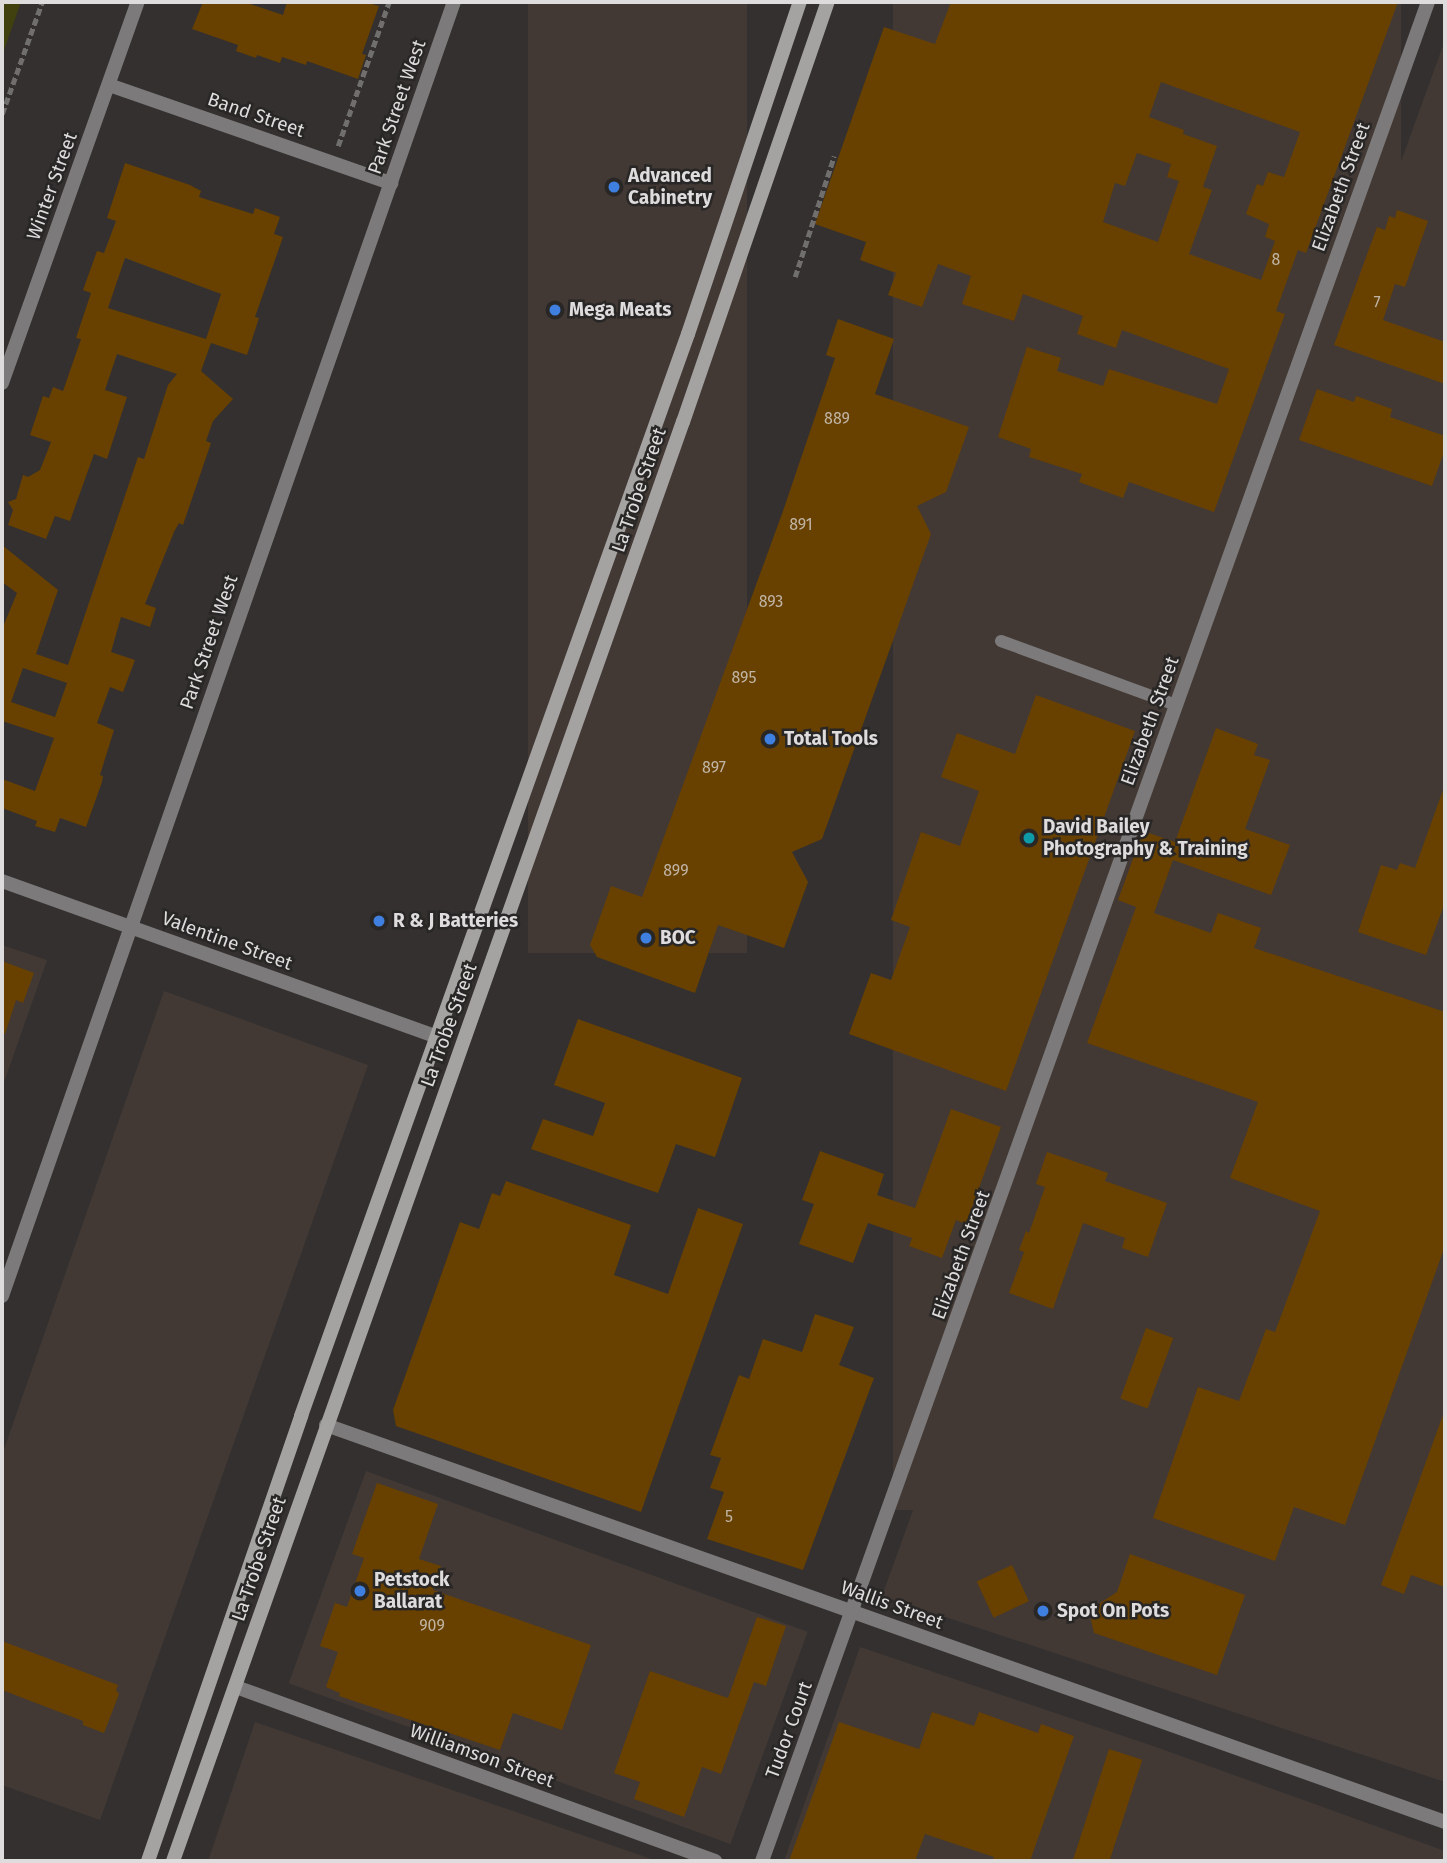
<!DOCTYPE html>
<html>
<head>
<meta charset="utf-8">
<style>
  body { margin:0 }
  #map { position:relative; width:1447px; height:1863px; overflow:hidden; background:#33302f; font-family:"Fira Sans",sans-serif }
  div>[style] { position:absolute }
  .built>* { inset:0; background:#423935; transform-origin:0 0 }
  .green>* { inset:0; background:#40410f }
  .building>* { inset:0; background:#684000; transform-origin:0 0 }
  .path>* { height:4.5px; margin-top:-2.25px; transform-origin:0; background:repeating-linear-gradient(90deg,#716f6e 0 7px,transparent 0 10.5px) }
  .service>* { height:12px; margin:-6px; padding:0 6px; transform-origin:6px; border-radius:6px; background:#7c7a7a }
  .minor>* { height:14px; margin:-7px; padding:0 7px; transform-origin:7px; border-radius:7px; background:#7c7a7a }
  .secondary>* { height:14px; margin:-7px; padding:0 7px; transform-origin:7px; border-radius:7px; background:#a5a3a2 }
  .dots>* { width:19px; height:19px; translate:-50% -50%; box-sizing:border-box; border:4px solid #292726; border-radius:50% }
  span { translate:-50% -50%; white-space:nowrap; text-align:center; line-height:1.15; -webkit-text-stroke:5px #292726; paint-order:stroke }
  .number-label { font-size:16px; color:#c0b5a5 }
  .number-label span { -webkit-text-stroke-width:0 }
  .street-label { font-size:19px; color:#dedcdc }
  .poi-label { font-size:19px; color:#dedcdc; font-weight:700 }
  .left { translate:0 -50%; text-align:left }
  .frame { position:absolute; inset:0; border:4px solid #dedcdc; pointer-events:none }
</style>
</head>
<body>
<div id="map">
  <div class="built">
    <div style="left:528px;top:2px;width:219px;height:951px"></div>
    <div style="left:893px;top:2px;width:508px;height:1508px"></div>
    <div style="clip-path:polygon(1445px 40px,1445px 1782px,882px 1596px)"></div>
    <div style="clip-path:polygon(2px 945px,47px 960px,2px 1088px)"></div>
    <div style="clip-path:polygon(164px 991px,368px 1065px,100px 1820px,2px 1785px,2px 1455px)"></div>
    <div style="left:366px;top:1471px;width:470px;height:226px;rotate:20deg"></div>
    <div style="clip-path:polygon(860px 1647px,1156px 1747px,1445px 1851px,1445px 1861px,784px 1861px)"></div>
    <div style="clip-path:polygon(255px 1722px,429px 1782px,657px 1861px,208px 1861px)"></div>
  </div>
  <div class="green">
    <div style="clip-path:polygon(2px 2px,21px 2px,2px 56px)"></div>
  </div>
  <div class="building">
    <div style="clip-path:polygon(203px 2px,244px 2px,283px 15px,287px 2px,365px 2px,379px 6px,362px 54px,366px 55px,358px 79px,307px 61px,306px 65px,282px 57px,280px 63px,257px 55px,256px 58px,236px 51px,238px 45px,192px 29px)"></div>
    <div style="clip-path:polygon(evenodd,951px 2px,1398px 2px,1306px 253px,1298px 250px,1276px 311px,1285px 314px,1214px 512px,1129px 482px,1123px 498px,1079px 482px,1082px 474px,1029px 457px,1031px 449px,998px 437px,1027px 347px,1061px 358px,1057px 371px,1103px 386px,1109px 369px,1217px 404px,1229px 369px,1122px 330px,1116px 348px,1077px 334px,1083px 316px,1023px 294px,1014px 321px,962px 304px,971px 276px,938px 264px,922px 307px,888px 295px,896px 273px,860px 260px,866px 242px,815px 224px,884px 27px,935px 44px,951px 2px,1161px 82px,1300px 132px,1284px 177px,1268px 172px,1263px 186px,1257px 184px,1246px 214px,1269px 224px,1265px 237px,1275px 241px,1261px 280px,1189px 254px,1212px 190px,1203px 187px,1217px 146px,1183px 134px,1184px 130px,1149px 117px,1161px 82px,951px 2px,1137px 153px,1171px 164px,1167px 177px,1179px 181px,1158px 242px,1103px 222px,1115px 183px,1125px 186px,1137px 153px)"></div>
    <div style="clip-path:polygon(evenodd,125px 163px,190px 185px,201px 191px,199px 197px,253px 214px,255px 208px,280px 217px,274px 234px,283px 237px,255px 317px,259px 318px,247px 355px,211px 343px,201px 371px,233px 399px,213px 421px,206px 441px,211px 443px,183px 525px,179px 523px,174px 532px,145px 604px,156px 608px,150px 627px,121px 617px,111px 652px,135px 660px,123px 692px,110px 687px,97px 723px,114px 730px,100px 775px,103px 776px,102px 782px,86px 827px,60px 818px,55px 832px,35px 826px,37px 821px,2px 808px,2px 779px,35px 791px,54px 738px,2px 721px,2px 629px,17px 593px,2px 582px,2px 545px,58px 590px,36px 654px,68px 665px,138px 457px,144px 459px,168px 385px,177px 374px,117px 354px,105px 390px,127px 397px,107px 459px,94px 454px,70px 521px,55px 516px,46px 539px,8px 525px,13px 510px,8px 502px,16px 499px,23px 475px,28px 477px,40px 470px,51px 442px,30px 435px,43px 396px,49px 398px,53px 387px,63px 391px,81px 339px,76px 338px,91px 293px,83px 290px,97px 251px,104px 253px,116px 221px,107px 218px,125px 163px,125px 258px,221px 294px,206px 339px,108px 308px,125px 258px,125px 163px,23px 668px,67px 683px,55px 717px,11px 702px,23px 668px)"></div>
    <div style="clip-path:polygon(1397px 210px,1428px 221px,1405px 287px,1395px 284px,1383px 320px,1445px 342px,1445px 384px,1334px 345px,1377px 227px,1385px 230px,1389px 216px,1395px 218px)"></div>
    <div style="clip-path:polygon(838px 319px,894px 339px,875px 394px,969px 427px,946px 492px,917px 506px,931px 534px,822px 839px,792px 852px,808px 882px,784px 948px,718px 925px,695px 993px,597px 957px,590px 945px,611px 886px,642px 897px,783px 511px,835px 358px,826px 355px)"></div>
    <div style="clip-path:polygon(1317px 389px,1354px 402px,1356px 396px,1392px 409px,1390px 417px,1445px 436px,1445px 449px,1432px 486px,1299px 440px)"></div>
    <div style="clip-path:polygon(1036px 695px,1135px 731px,1006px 1091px,849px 1034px,871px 973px,891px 980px,910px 927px,891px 920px,921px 832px,960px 846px,979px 791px,941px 777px,957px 733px,1015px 754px)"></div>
    <div style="clip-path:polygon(1216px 728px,1258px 744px,1254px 755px,1270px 760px,1245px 829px,1290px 845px,1271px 895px,1173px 860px,1154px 913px,1211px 933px,1218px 913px,1261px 928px,1254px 948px,1445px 1012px,1445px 1246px,1345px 1525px,1294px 1507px,1275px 1561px,1153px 1518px,1198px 1387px,1239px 1401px,1266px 1329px,1275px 1332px,1320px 1211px,1230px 1178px,1258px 1102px,1087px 1043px,1136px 907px,1118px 900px,1143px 831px,1175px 842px)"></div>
    <div style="clip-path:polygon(1443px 790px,1445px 902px,1426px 955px,1358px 932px,1381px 865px,1397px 870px,1400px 863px,1415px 868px)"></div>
    <div style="clip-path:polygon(2px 961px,34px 973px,23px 1003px,16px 1000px,5px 1034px,2px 1033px)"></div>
    <div style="clip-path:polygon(578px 1019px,742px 1078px,715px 1157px,676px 1144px,658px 1193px,531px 1149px,543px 1119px,593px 1136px,605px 1103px,554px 1085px)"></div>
    <div style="clip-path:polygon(951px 1109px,1001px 1127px,966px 1224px,956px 1220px,942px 1258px,909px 1246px,912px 1238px,868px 1223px,853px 1263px,799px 1244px,814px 1204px,802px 1200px,820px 1151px,884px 1174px,877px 1195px,915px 1208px)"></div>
    <div style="clip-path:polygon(1047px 1152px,1108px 1173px,1105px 1181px,1167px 1203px,1148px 1257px,1122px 1248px,1125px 1238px,1083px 1223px,1053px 1309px,1009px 1293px,1024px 1252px,1019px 1250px,1026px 1231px,1029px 1233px,1045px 1187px,1036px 1184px)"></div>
    <div style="clip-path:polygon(506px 1181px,631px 1225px,614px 1275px,668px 1294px,698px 1208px,743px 1224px,641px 1512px,396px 1426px,393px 1410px,460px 1222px,479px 1229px,492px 1193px,500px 1196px)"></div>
    <div style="clip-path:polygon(815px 1314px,854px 1327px,839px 1365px,874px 1378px,803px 1570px,707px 1539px,724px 1492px,710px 1488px,721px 1458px,710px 1455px,739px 1375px,749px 1379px,763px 1339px,802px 1352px)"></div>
    <div style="left:1146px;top:1328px;width:29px;height:75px;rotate:20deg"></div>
    <div style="clip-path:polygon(1443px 1415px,1445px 1587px,1411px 1575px,1404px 1594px,1381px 1585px)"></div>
    <div style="clip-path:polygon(377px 1483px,438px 1504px,419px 1559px,441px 1566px,433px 1590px,591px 1645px,562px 1730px,513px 1713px,500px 1750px,339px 1696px,340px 1693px,326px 1687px,338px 1652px,320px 1646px,335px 1603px,347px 1607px,364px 1558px,352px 1554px)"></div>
    <div style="clip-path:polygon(1130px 1554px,1245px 1595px,1217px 1675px,1094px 1633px,1091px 1620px,1094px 1607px,1117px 1592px)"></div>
    <div style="left:1012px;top:1565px;width:40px;height:39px;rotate:65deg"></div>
    <div style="clip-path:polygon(757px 1617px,786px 1626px,766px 1686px,754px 1682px,721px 1774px,702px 1767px,684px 1817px,634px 1799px,640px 1782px,614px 1773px,650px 1671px,728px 1698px)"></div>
    <div style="clip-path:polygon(2px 1641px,118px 1685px,116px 1690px,119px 1694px,104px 1733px,83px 1725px,83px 1721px,2px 1690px)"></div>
    <div style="clip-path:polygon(932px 1712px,974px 1726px,979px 1712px,1038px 1733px,1041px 1724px,1074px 1736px,1030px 1861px,993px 1861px,994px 1857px,925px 1834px,915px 1861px,789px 1861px,839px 1722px,919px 1749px)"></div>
    <div style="left:1109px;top:1749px;width:35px;height:119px;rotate:18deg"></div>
  </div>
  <div class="path">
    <div style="left:2px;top:114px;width:119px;rotate:-70.3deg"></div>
    <div style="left:338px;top:146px;width:153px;rotate:-70.5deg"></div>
    <div style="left:795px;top:277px;width:127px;rotate:-72.1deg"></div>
  </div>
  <div class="service">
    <div style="left:1001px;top:641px;width:186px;rotate:20.1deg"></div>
  </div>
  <div class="minor">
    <div style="left:109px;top:85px;width:299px;rotate:19.2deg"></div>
    <div style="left:2px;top:383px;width:405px;rotate:-70.4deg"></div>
    <div style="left:2px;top:881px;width:463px;rotate:19.7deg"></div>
    <div style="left:2px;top:1296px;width:1371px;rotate:-70.75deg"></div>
    <div style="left:326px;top:1425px;width:1187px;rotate:19.53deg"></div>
    <div style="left:236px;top:1687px;width:510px;rotate:19.96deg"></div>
    <div style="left:762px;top:1861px;width:1975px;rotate:-70.29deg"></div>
  </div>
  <div class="secondary">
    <div style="left:148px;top:1861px;width:471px;rotate:-71deg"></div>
    <div style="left:301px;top:1416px;width:1149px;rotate:-70.32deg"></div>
    <div style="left:688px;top:334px;width:350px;rotate:-71.4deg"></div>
    <div style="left:173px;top:1861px;width:1527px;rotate:-70.49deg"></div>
    <div style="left:683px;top:422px;width:444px;rotate:-71deg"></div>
  </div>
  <div class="dots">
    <div style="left:614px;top:187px;background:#3f7fe0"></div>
    <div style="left:555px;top:310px;background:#3f7fe0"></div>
    <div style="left:770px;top:739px;background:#3f7fe0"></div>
    <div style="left:1029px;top:838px;background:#0f9aa8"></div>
    <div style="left:379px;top:921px;background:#3f7fe0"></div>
    <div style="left:646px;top:938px;background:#3f7fe0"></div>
    <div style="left:360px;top:1591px;background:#3f7fe0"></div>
    <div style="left:1043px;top:1611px;background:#3f7fe0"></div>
  </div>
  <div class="number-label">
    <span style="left:1276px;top:260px">8</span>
    <span style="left:1377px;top:303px">7</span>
    <span style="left:837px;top:419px">889</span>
    <span style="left:801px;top:525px">891</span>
    <span style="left:771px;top:602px">893</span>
    <span style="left:744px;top:678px">895</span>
    <span style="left:714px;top:768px">897</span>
    <span style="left:676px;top:871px">899</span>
    <span style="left:729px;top:1517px">5</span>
    <span style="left:432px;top:1626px">909</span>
  </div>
  <div class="street-label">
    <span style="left:397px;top:107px;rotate:-71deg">Park Street West</span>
    <span style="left:256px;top:115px;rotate:19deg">Band Street</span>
    <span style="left:52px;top:186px;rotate:-70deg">Winter Street</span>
    <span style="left:1341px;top:187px;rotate:-70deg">Elizabeth Street</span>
    <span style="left:639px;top:490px;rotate:-71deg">La Trobe Street</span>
    <span style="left:209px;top:642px;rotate:-71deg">Park Street West</span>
    <span style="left:1150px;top:721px;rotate:-70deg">Elizabeth Street</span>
    <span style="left:227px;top:941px;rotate:20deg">Valentine Street</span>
    <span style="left:449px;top:1025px;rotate:-70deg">La Trobe Street</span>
    <span style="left:961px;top:1255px;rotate:-70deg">Elizabeth Street</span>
    <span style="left:259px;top:1559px;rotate:-71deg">La Trobe Street</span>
    <span style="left:892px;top:1605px;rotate:20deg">Wallis Street</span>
    <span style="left:789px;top:1730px;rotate:-70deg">Tudor Court</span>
    <span style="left:482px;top:1756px;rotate:20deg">Williamson Street</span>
  </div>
  <div class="poi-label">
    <span class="left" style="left:628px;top:187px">Advanced<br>Cabinetry</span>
    <span class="left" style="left:569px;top:310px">Mega Meats</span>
    <span class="left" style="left:784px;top:739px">Total Tools</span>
    <span class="left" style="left:1043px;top:838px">David Bailey<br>Photography &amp; Training</span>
    <span class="left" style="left:393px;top:921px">R &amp; J Batteries</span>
    <span class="left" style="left:660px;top:938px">BOC</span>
    <span class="left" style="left:374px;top:1591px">Petstock<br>Ballarat</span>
    <span class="left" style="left:1057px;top:1611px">Spot On Pots</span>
  </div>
  <div class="frame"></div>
</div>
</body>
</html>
